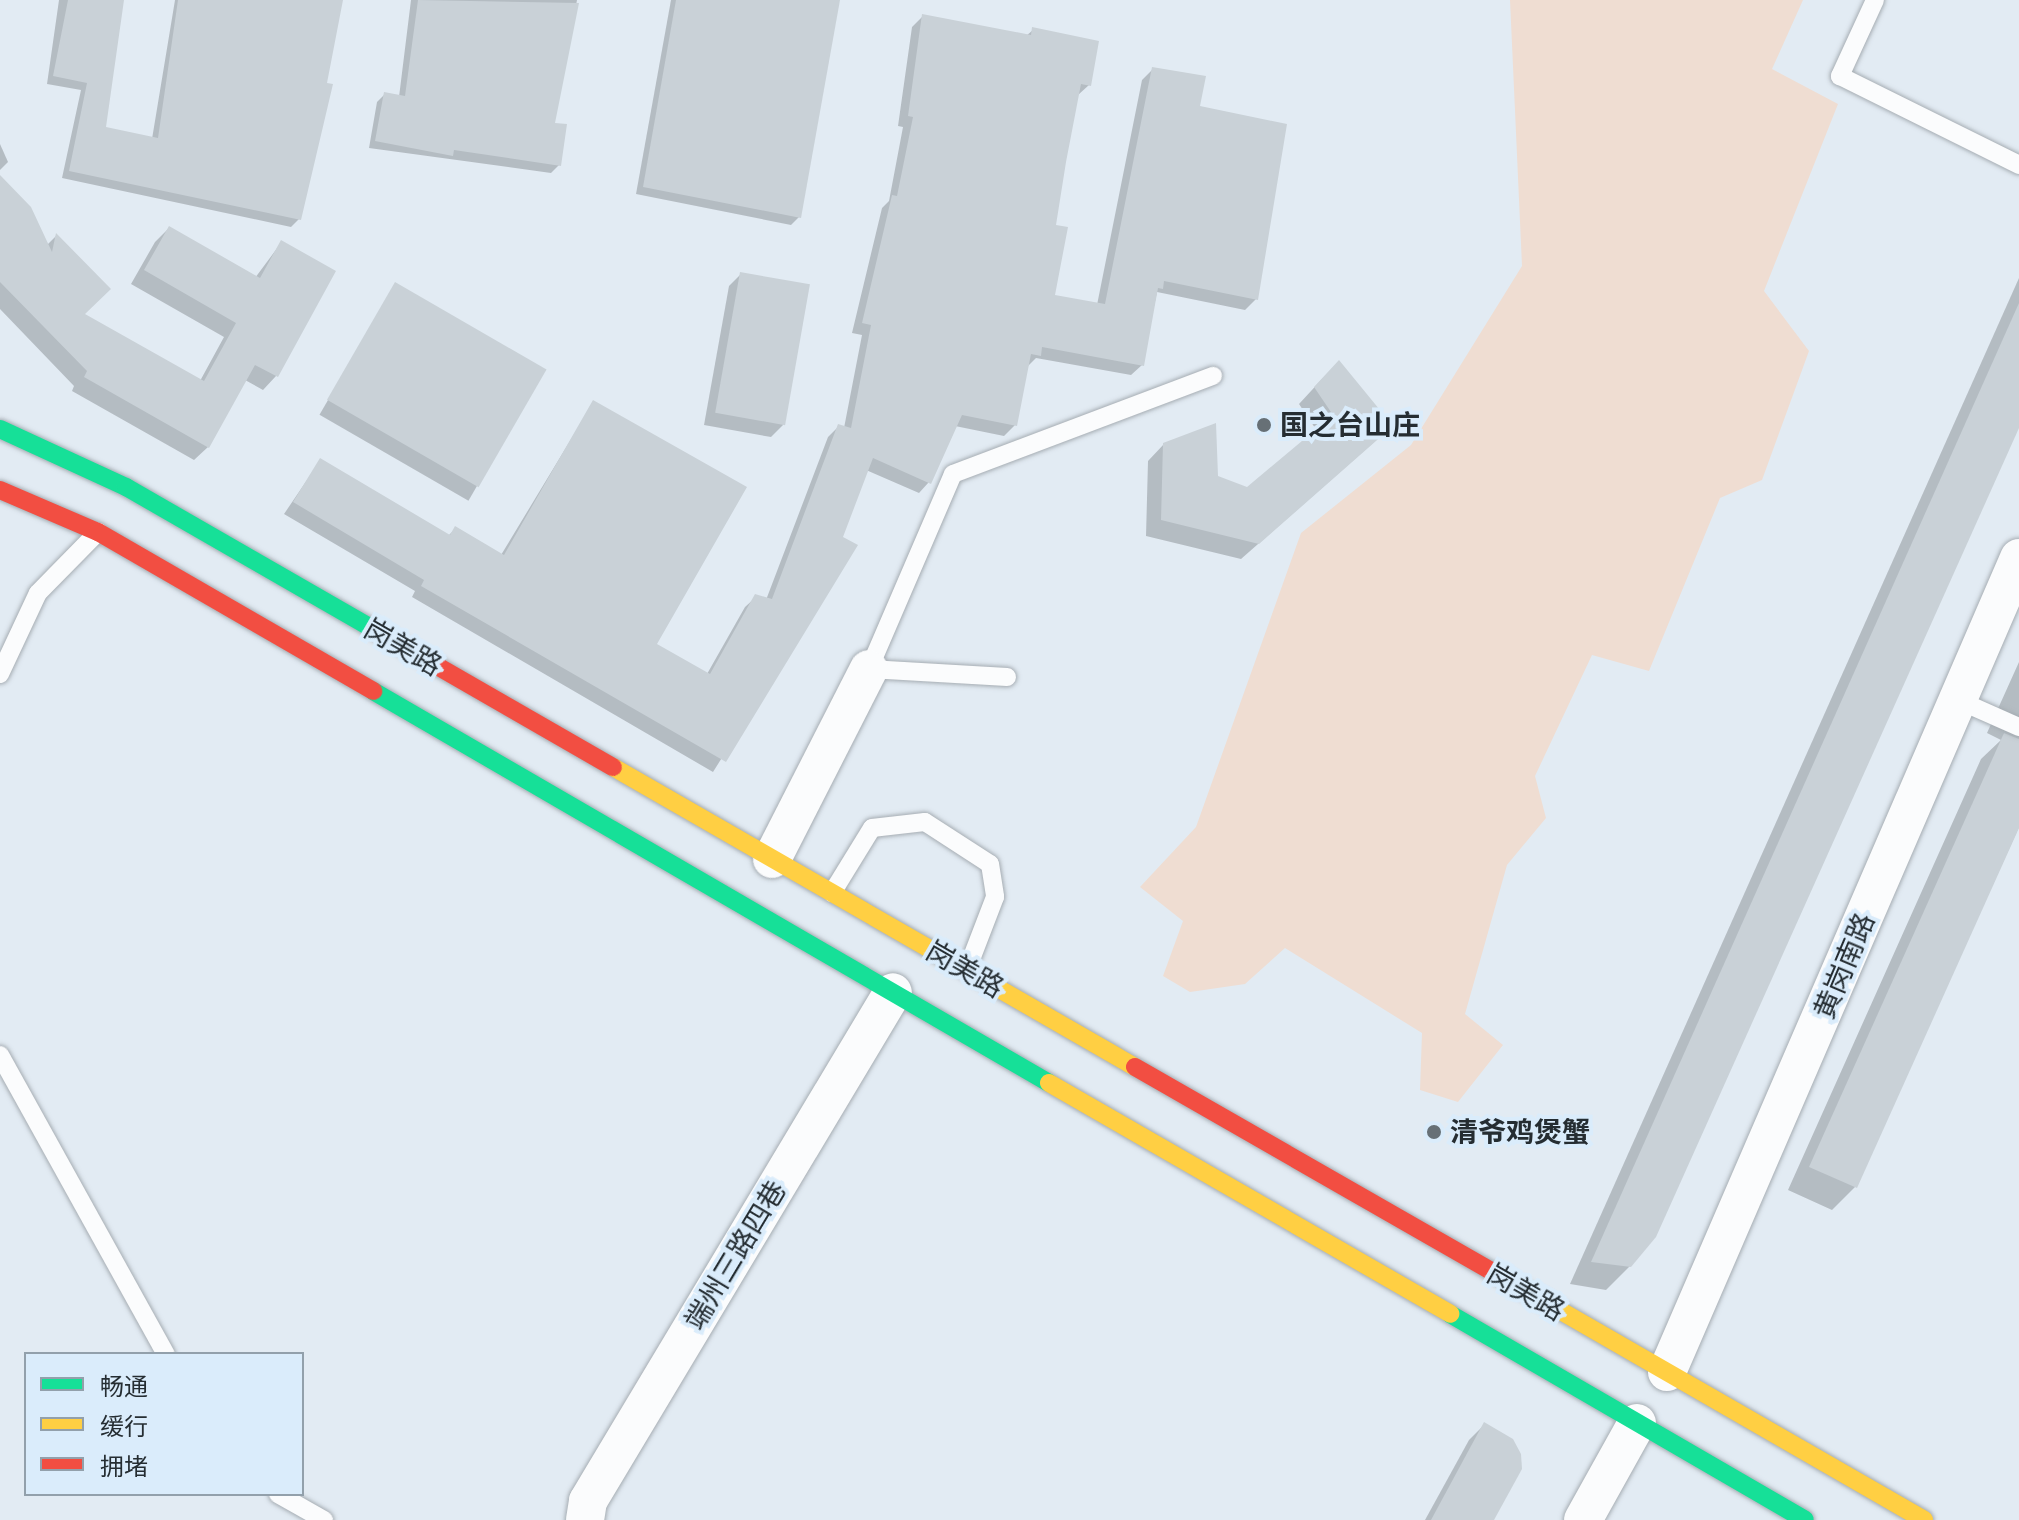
<!DOCTYPE html>
<html>
<head>
<meta charset="utf-8">
<style>
  body { margin:0 }
  #map { position:relative; width:2019px; height:1520px; overflow:hidden; background:#e2ebf3; font-family:Mulish,"Noto Sans SC",sans-serif }
  div>[style] { position:absolute }
  .green>* { inset:0; background:#efddd2 }
  .shadow>* { inset:0; background:#0003; transform-origin:0 0 }
  .building>* { inset:0; background:#c9d1d7; transform-origin:0 0 }
  .roads { filter:drop-shadow(0 0 2px #a6adb3) drop-shadow(0 0 2px #a6adb3) }
  .lane>* { height:18px; margin:-9px; padding:0 9px; transform-origin:9px; border-radius:9px; background:#fbfcfd }
  .street>* { height:38px; margin:-19px; padding:0 19px; transform-origin:19px; border-radius:19px; background:#fbfcfd }
  .fast>* { height:18px; margin:-9px; padding:0 9px; transform-origin:9px; border-radius:9px; background:#16e098 }
  .slow>* { height:18px; margin:-9px; padding:0 9px; transform-origin:9px; border-radius:9px; background:#ffcf43 }
  .jam>* { height:18px; margin:-9px; padding:0 9px; transform-origin:9px; border-radius:9px; background:#f24e42 }
  .dots>* { width:22px; height:22px; translate:-50% -50%; box-sizing:border-box; border:4px solid #daecfb; border-radius:50% }
  span { translate:-50% -50%; white-space:nowrap; text-align:center; line-height:1.15; -webkit-text-stroke:8px #daecfb; paint-order:stroke }
  .poi-label { font-size:28px; color:#252d32; font-weight:700 }
  .left { translate:0 -50%; text-align:left }
  .street-label { font-size:28px; color:#252d32 }
  .legend { position:absolute; left:24px; top:1352px; width:280px; height:144px; box-sizing:border-box; background:#daecfb; border:2px solid #92a0ab; margin:0; padding:10px 14px; list-style:none; font-size:24px; color:#252d32 }
  .legend li { display:flex; align-items:center; gap:16px; height:40px }
  .legend b { width:40px; border:2px solid #92a0ab }
</style>
</head>
<body>
<div id="map">
  <div class="green">
    <div style="clip-path:polygon(1510px 0,1803px 0,1772px 69px,1838px 104px,1764px 291px,1809px 351px,1762px 480px,1720px 498px,1649px 671px,1592px 655px,1535px 776px,1546px 818px,1507px 865px,1465px 1014px,1503px 1045px,1458px 1102px,1420px 1090px,1422px 1033px,1285px 948px,1245px 984px,1190px 992px,1163px 976px,1183px 921px,1140px 887px,1196px 827px,1301px 533px,1411px 445px,1522px 266px)"></div>
  </div>
  <div class="shadow">
    <div style="clip-path:polygon(59px 0,123px 0,104px 129px,152px 139px,175px 0,342px 0,299px 219px,291px 227px,62px 178px,81px 90px,47px 84px)"></div>
    <div style="clip-path:polygon(411px 0,577px 0,553px 124px,559px 165px,551px 173px,369px 148px,377px 102px,385px 94px,399px 97px)"></div>
    <div style="clip-path:polygon(671px 0,838px 0,799px 217px,791px 225px,636px 194px)"></div>
    <div style="clip-path:polygon(922px 17px,1026px 36px,1033px 30px,1089px 85px,1078px 95px,1053px 226px,1052px 297px,1097px 305px,1142px 80px,1153px 69px,1198px 108px,1256px 299px,1245px 310px,1157px 292px,1142px 365px,1131px 375px,1036px 358px,1028px 366px,1015px 425px,1004px 436px,955px 426px,929px 482px,919px 493px,866px 470px,841px 538px,855px 546px,713px 772px,412px 597px,415px 591px,284px 514px,320px 461px,448px 536px,455px 529px,501px 555px,593px 403px,655px 644px,707px 674px,745px 607px,756px 597px,766px 600px,828px 437px,839px 426px,844px 428px,862px 335px,852px 333px,882px 208px,889px 201px,903px 127px,898px 126px,912px 27px)"></div>
    <div style="clip-path:polygon(0 144px,8px 162px,0 170px)"></div>
    <div style="clip-path:polygon(0 178px,47px 245px,56px 236px,82px 315px,200px 381px,224px 337px,131px 284px,155px 242px,169px 228px,255px 278px,281px 243px,276px 376px,263px 390px,245px 380px,208px 447px,194px 460px,72px 391px,74px 386px,0 309px)"></div>
    <div style="clip-path:polygon(741px 274px,783px 425px,771px 437px,704px 425px,729px 286px)"></div>
    <div style="clip-path:polygon(2019px 278px,2019px 419px,1630px 1266px,1606px 1290px,1570px 1284px)"></div>
    <div style="left:395px;top:284px;width:172px;height:151px;rotate:30deg"></div>
    <div style="clip-path:polygon(1323px 378px,1374px 442px,1241px 559px,1146px 536px,1148px 461px,1164px 444px,1216px 478px,1248px 489px,1317px 431px,1299px 404px)"></div>
    <div style="clip-path:polygon(2019px 662px,2019px 827px,1855px 1187px,1832px 1210px,1788px 1190px,1981px 759px,2001px 740px,1987px 733px)"></div>
    <div style="clip-path:polygon(1485px 1424px,1492px 1520px,1425px 1520px,1469px 1440px)"></div>
  </div>
  <div class="building">
    <div style="clip-path:polygon(68px 0,124px 0,106px 127px,158px 138px,178px 0,343px 0,327px 83px,333px 84px,301px 220px,69px 171px,87px 83px,53px 76px)"></div>
    <div style="clip-path:polygon(418px 0,579px 3px,555px 123px,567px 124px,561px 166px,454px 150px,453px 156px,375px 141px,384px 92px,405px 96px)"></div>
    <div style="clip-path:polygon(676px 0,840px 0,801px 218px,643px 187px)"></div>
    <div style="clip-path:polygon(922px 14px,1031px 35px,1032px 27px,1099px 41px,1091px 86px,1081px 84px,1066px 162px,1056px 225px,1068px 227px,1055px 295px,1105px 304px,1152px 67px,1206px 76px,1200px 106px,1287px 124px,1258px 300px,1164px 281px,1163px 289px,1158px 288px,1144px 366px,1042px 347px,1041px 356px,1031px 354px,1017px 426px,962px 415px,931px 484px,873px 458px,843px 537px,858px 545px,726px 762px,421px 586px,424px 580px,293px 502px,320px 458px,450px 535px,455px 526px,504px 555px,593px 400px,747px 487px,657px 644px,710px 674px,755px 594px,772px 599px,838px 424px,851px 428px,871px 325px,862px 323px,892px 195px,897px 196px,913px 117px,908px 116px)"></div>
    <div style="clip-path:polygon(0 175px,31px 207px,52px 252px,56px 233px,111px 289px,85px 314px,204px 381px,236px 323px,144px 270px,169px 226px,260px 278px,281px 240px,336px 271px,278px 377px,255px 365px,209px 448px,84px 377px,87px 371px,0 282px)"></div>
    <div style="left:740px;top:272px;width:71px;height:143px;rotate:10deg"></div>
    <div style="left:395px;top:282px;width:175px;height:136px;rotate:30deg"></div>
    <div style="clip-path:polygon(2019px 303px,2019px 428px,1656px 1237px,1631px 1267px,1591px 1262px)"></div>
    <div style="clip-path:polygon(1339px 360px,1393px 426px,1259px 544px,1161px 520px,1163px 443px,1216px 423px,1218px 476px,1247px 487px,1333px 415px,1314px 387px)"></div>
    <div style="clip-path:polygon(2004px 733px,2019px 739px,2019px 828px,1857px 1188px,1809px 1167px)"></div>
    <div style="clip-path:polygon(1484px 1422px,1513px 1439px,1521px 1454px,1522px 1469px,1494px 1520px,1431px 1520px)"></div>
  </div>
  <div class="roads">
    <div class="lane">
      <div style="left:1875px;top:0;width:84px;rotate:114.7deg"></div>
      <div style="left:1840px;top:76px;width:200px;rotate:26.4deg"></div>
      <div style="left:0;top:674px;width:89px;rotate:-64.9deg"></div>
      <div style="left:38px;top:593px;width:86px;rotate:-45.5deg"></div>
      <div style="left:1007px;top:677px;width:138px;rotate:-176.7deg"></div>
      <div style="left:869px;top:669px;width:212px;rotate:-66.7deg"></div>
      <div style="left:953px;top:474px;width:278px;rotate:-20.7deg"></div>
      <div style="left:1958px;top:700px;width:67px;rotate:23.9deg"></div>
      <div style="left:832px;top:893px;width:76px;rotate:-58.4deg"></div>
      <div style="left:872px;top:828px;width:53px;rotate:-6.5deg"></div>
      <div style="left:925px;top:822px;width:77px;rotate:32.9deg"></div>
      <div style="left:990px;top:864px;width:33px;rotate:81deg"></div>
      <div style="left:995px;top:897px;width:78px;rotate:111deg"></div>
      <div style="left:0;top:1055px;width:342px;rotate:61deg"></div>
      <div style="left:278px;top:1494px;width:53px;rotate:29.5deg"></div>
    </div>
    <div class="street">
      <div style="left:772px;top:859px;width:213px;rotate:-63deg"></div>
      <div style="left:1667px;top:1372px;width:887px;rotate:-66.61deg"></div>
      <div style="left:585px;top:1520px;width:19px;rotate:-81deg"></div>
      <div style="left:588px;top:1501px;width:593px;rotate:-59.07deg"></div>
      <div style="left:1583px;top:1520px;width:111px;rotate:-60.9deg"></div>
    </div>
    <div class="fast">
      <div style="left:0;top:429px;width:139px;rotate:24.7deg"></div>
      <div style="left:126px;top:487px;width:291px;rotate:29.9deg"></div>
      <div style="left:373px;top:691px;width:781px;rotate:30.11deg"></div>
      <div style="left:1450px;top:1314px;width:410px;rotate:30.1deg"></div>
    </div>
    <div class="slow">
      <div style="left:613px;top:767px;width:602px;rotate:29.89deg"></div>
      <div style="left:1049px;top:1083px;width:463px;rotate:29.9deg"></div>
      <div style="left:1547px;top:1303px;width:435px;rotate:29.9deg"></div>
    </div>
    <div class="jam">
      <div style="left:0;top:490px;width:107px;rotate:23.2deg"></div>
      <div style="left:98px;top:532px;width:318px;rotate:30deg"></div>
      <div style="left:378px;top:632px;width:271px;rotate:29.9deg"></div>
      <div style="left:1135px;top:1067px;width:475px;rotate:29.8deg"></div>
    </div>
  </div>
  <div class="dots">
    <div style="left:1264px;top:425px;background:#677076"></div>
    <div style="left:1434px;top:1132px;background:#677076"></div>
  </div>
  <div class="poi-label">
    <span class="left" style="left:1280px;top:425px">国之台山庄</span>
    <span class="left" style="left:1450px;top:1132px">清爷鸡煲蟹</span>
  </div>
  <div class="street-label">
    <span style="left:403px;top:647px;rotate:30deg">岗美路</span>
    <span style="left:1844px;top:966px;rotate:-67deg">黄岗南路</span>
    <span style="left:965px;top:969px;rotate:30deg">岗美路</span>
    <span style="left:735px;top:1255px;rotate:-59deg">端州三路四巷</span>
    <span style="left:1526px;top:1292px;rotate:30deg">岗美路</span>
  </div>
  <ul class="legend">
  <li><b style="height:10px;background:#16e098"></b>畅通</li>
  <li><b style="height:10px;background:#ffcf43"></b>缓行</li>
  <li><b style="height:10px;background:#f24e42"></b>拥堵</li>
  </ul>
</div>
</body>
</html>
